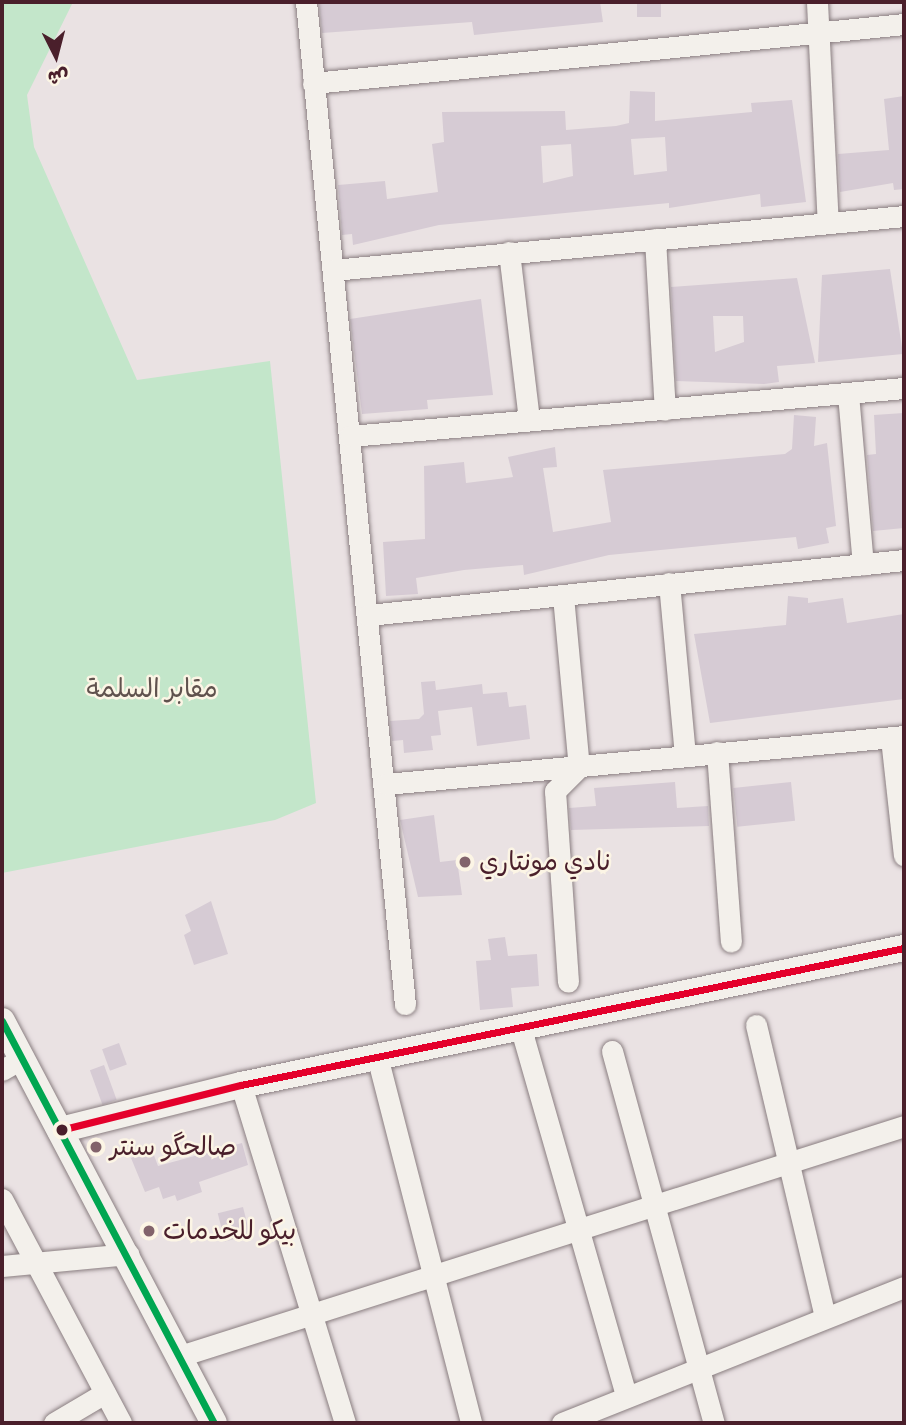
<!DOCTYPE html>
<html>
<head>
<meta charset="utf-8">
<style>
  body { margin:0 }
  #map { position:relative; width:906px; height:1425px; overflow:hidden; background:#eae2e3; font-family:Itim,"Playpen Sans Arabic",sans-serif }
  div>[style] { position:absolute }
  .green>* { inset:0; background:#c3e6ca }
  .building>* { inset:0; background:#d6cbd4; transform-origin:0 0 }
  .roads { filter:drop-shadow(0 0 2px #8a7e81) drop-shadow(0 0 2px #8a7e81) }
  .minor>* { height:21px; margin:-10.5px; padding:0 10.5px; transform-origin:10.5px; border-radius:10.5px; background:#f3f0eb }
  .tertiary>* { height:26px; margin:-13px; padding:0 13px; transform-origin:13px; border-radius:13px; background:#f3f0eb }
  .bus-1>* { height:7px; margin:-3.5px; padding:0 3.5px; transform-origin:3.5px; border-radius:3.5px; background:#00a651 }
  .bus-2>* { height:7px; margin:-3.5px; padding:0 3.5px; transform-origin:3.5px; border-radius:3.5px; background:#e4002b }
  .dots>* { width:19px; height:19px; translate:-50% -50%; box-sizing:border-box; border:4px solid #fcf5e5; border-radius:50% }
  span { translate:-50% -50%; white-space:nowrap; text-align:center; line-height:1.15; -webkit-text-stroke:5px #fcf5e5; paint-order:stroke }
  .park-label { font-size:26px; color:#60524e }
  .poi-label { font-size:26px; color:#4a1f2b }
  .left { translate:0 -50%; text-align:left }
  .frame { position:absolute; inset:0; border:4px solid #4a1f2b; pointer-events:none }
  .north { position:absolute; left:21px; top:21px; width:70px; height:70px; -webkit-text-stroke:5px #fcf5e5; paint-order:stroke; rotate:174deg; font-size:19px; font-weight:700; line-height:28px; text-align:center; color:#4a1f2b }
  .north::after { content:''; display:block; margin:auto; width:24px; height:32px; background:#4a1f2b; clip-path:polygon(50% 0,100% 100%,50% 72%,0 100%) }
</style>
</head>
<body>
<div id="map">
  <div class="green">
    <div style="clip-path:polygon(2px 2px,73px 2px,27px 95px,34px 147px,137px 380px,270px 361px,316px 803px,275px 820px,2px 873px)"></div>
  </div>
  <div class="building">
    <div style="clip-path:polygon(600px 2px,603px 22px,474px 35px,472px 22px,322px 33px,319px 4px)"></div>
    <div style="left:637px;top:2px;width:24px;height:15px"></div>
    <div style="clip-path:polygon(evenodd,630px 91px,655px 92px,655px 121px,752px 112px,751px 103px,792px 100px,806px 202px,761px 207px,760px 194px,669px 208px,669px 203px,439px 225px,353px 245px,352px 234px,342px 235px,338px 185px,385px 181px,387px 199px,438px 192px,432px 144px,444px 142px,442px 112px,565px 111px,566px 130px,616px 126px,629px 123px,630px 91px,665px 137px,667px 171px,634px 175px,631px 139px,665px 137px,630px 91px,571px 144px,573px 176px,543px 183px,541px 146px,571px 144px)"></div>
    <div style="clip-path:polygon(904px 96px,904px 189px,894px 190px,893px 183px,840px 192px,838px 154px,889px 150px,884px 99px)"></div>
    <div style="clip-path:polygon(890px 269px,903px 354px,818px 362px,822px 275px)"></div>
    <div style="clip-path:polygon(evenodd,797px 278px,815px 363px,777px 366px,779px 382px,764px 384px,676px 381px,671px 287px,797px 278px,713px 316px,743px 316px,744px 342px,715px 352px,713px 316px)"></div>
    <div style="clip-path:polygon(481px 299px,493px 395px,427px 400px,428px 409px,362px 414px,350px 319px)"></div>
    <div style="clip-path:polygon(904px 413px,904px 528px,873px 531px,867px 455px,876px 454px,874px 415px)"></div>
    <div style="clip-path:polygon(794px 415px,816px 417px,814px 446px,827px 443px,836px 526px,826px 528px,829px 543px,798px 549px,796px 537px,609px 555px,524px 575px,523px 565px,464px 570px,416px 578px,418px 594px,386px 596px,383px 542px,425px 539px,424px 466px,464px 462px,466px 483px,513px 477px,508px 457px,555px 447px,557px 467px,543px 468px,553px 532px,611px 522px,603px 470px,785px 454px,792px 449px)"></div>
    <div style="clip-path:polygon(788px 596px,808px 598px,808px 603px,843px 598px,847px 623px,904px 614px,904px 699px,710px 723px,694px 634px,786px 625px)"></div>
    <div style="clip-path:polygon(435px 681px,436px 690px,482px 684px,483px 694px,507px 692px,509px 707px,526px 705px,530px 739px,477px 746px,472px 707px,438px 711px,441px 735px,431px 736px,433px 750px,404px 753px,403px 740px,392px 741px,390px 721px,419px 719px,424px 714px,421px 682px)"></div>
    <div style="clip-path:polygon(675px 782px,677px 808px,708px 806px,709px 826px,571px 830px,569px 808px,596px 806px,594px 788px)"></div>
    <div style="left:791px;top:782px;width:39px;height:58px;rotate:84deg"></div>
    <div style="clip-path:polygon(434px 815px,440px 862px,457px 860px,462px 895px,418px 897px,400px 820px)"></div>
    <div style="clip-path:polygon(211px 901px,228px 954px,194px 965px,184px 935px,191px 931px,185px 915px)"></div>
    <div style="clip-path:polygon(505px 937px,508px 956px,537px 954px,539px 986px,511px 988px,513px 1007px,480px 1010px,476px 961px,491px 960px,488px 939px)"></div>
    <div style="left:119px;top:1043px;width:23px;height:18px;rotate:70deg"></div>
    <div style="left:104px;top:1065px;width:37px;height:15px;rotate:70deg"></div>
    <div style="clip-path:polygon(242px 1143px,248px 1165px,199px 1182px,202px 1192px,177px 1201px,175px 1195px,163px 1199px,159px 1187px,145px 1192px,131px 1158px,152px 1150px,158px 1166px)"></div>
    <div style="left:243px;top:1207px;width:29px;height:26px;rotate:76deg"></div>
  </div>
  <div class="roads">
    <div class="minor">
      <div style="left:306px;top:2px;width:1007px;rotate:84.36deg"></div>
      <div style="left:817px;top:2px;width:221px;rotate:87.2deg"></div>
      <div style="left:313px;top:83px;width:594px;rotate:-5.7deg"></div>
      <div style="left:655px;top:239px;width:171px;rotate:86.7deg"></div>
      <div style="left:509px;top:252px;width:168px;rotate:83.2deg"></div>
      <div style="left:333px;top:270px;width:574px;rotate:-5.4deg"></div>
      <div style="left:848px;top:394px;width:171px;rotate:85deg"></div>
      <div style="left:350px;top:436px;width:556px;rotate:-4.95deg"></div>
      <div style="left:669px;top:583px;width:172px;rotate:84.7deg"></div>
      <div style="left:563px;top:596px;width:172px;rotate:84.7deg"></div>
      <div style="left:579px;top:767px;width:34px;rotate:135deg"></div>
      <div style="left:555px;top:791px;width:191px;rotate:86.1deg"></div>
      <div style="left:368px;top:615px;width:539px;rotate:-5.86deg"></div>
      <div style="left:891px;top:738px;width:118px;rotate:83.7deg"></div>
      <div style="left:717px;top:752px;width:190px;rotate:85.8deg"></div>
      <div style="left:386px;top:784px;width:520px;rotate:-5.29deg"></div>
      <div style="left:756px;top:1025px;width:300px;rotate:76.7deg"></div>
      <div style="left:521px;top:1029px;width:382px;rotate:74deg"></div>
      <div style="left:612px;top:1051px;width:386px;rotate:74.7deg"></div>
      <div style="left:377px;top:1056px;width:379px;rotate:75.6deg"></div>
      <div style="left:2px;top:1070px;width:22px;rotate:-30deg"></div>
      <div style="left:241px;top:1085px;width:354px;rotate:72.9deg"></div>
      <div style="left:2px;top:1199px;width:254px;rotate:62deg"></div>
      <div style="left:2px;top:1266px;width:127px;rotate:-5.4deg"></div>
      <div style="left:180px;top:1356px;width:760px;rotate:-17.62deg"></div>
      <div style="left:54px;top:1423px;width:59px;rotate:-30.5deg"></div>
      <div style="left:562px;top:1423px;width:368px;rotate:-21.7deg"></div>
    </div>
    <div class="tertiary">
      <div style="left:2px;top:1021px;width:454px;rotate:62.2deg"></div>
      <div style="left:60px;top:1130px;width:187px;rotate:-14deg"></div>
      <div style="left:241px;top:1085px;width:677px;rotate:-11.68deg"></div>
    </div>
  </div>
  <div class="bus-1">
    <div style="left:2px;top:1021px;width:454px;rotate:62.2deg"></div>
  </div>
  <div class="bus-2">
    <div style="left:60px;top:1130px;width:187px;rotate:-14deg"></div>
    <div style="left:241px;top:1085px;width:677px;rotate:-11.68deg"></div>
  </div>
  <div class="dots">
    <div style="left:465px;top:862px;background:#82636b"></div>
    <div style="left:62px;top:1130px;background:#4a1f2b"></div>
    <div style="left:96px;top:1147px;background:#82636b"></div>
    <div style="left:149px;top:1231px;background:#82636b"></div>
  </div>
  <div class="park-label">
    <span style="left:152px;top:689px">مقابر السلمة</span>
  </div>
  <div class="poi-label">
    <span class="left" style="left:479px;top:862px">نادي مونتاري</span>
    <span class="left" style="left:110px;top:1147px">صالحگو سنتر</span>
    <span class="left" style="left:163px;top:1231px">بيكو للخدمات</span>
  </div>
  <div class="frame"></div>
  <div class="north">ش</div>
</div>
</body>
</html>
